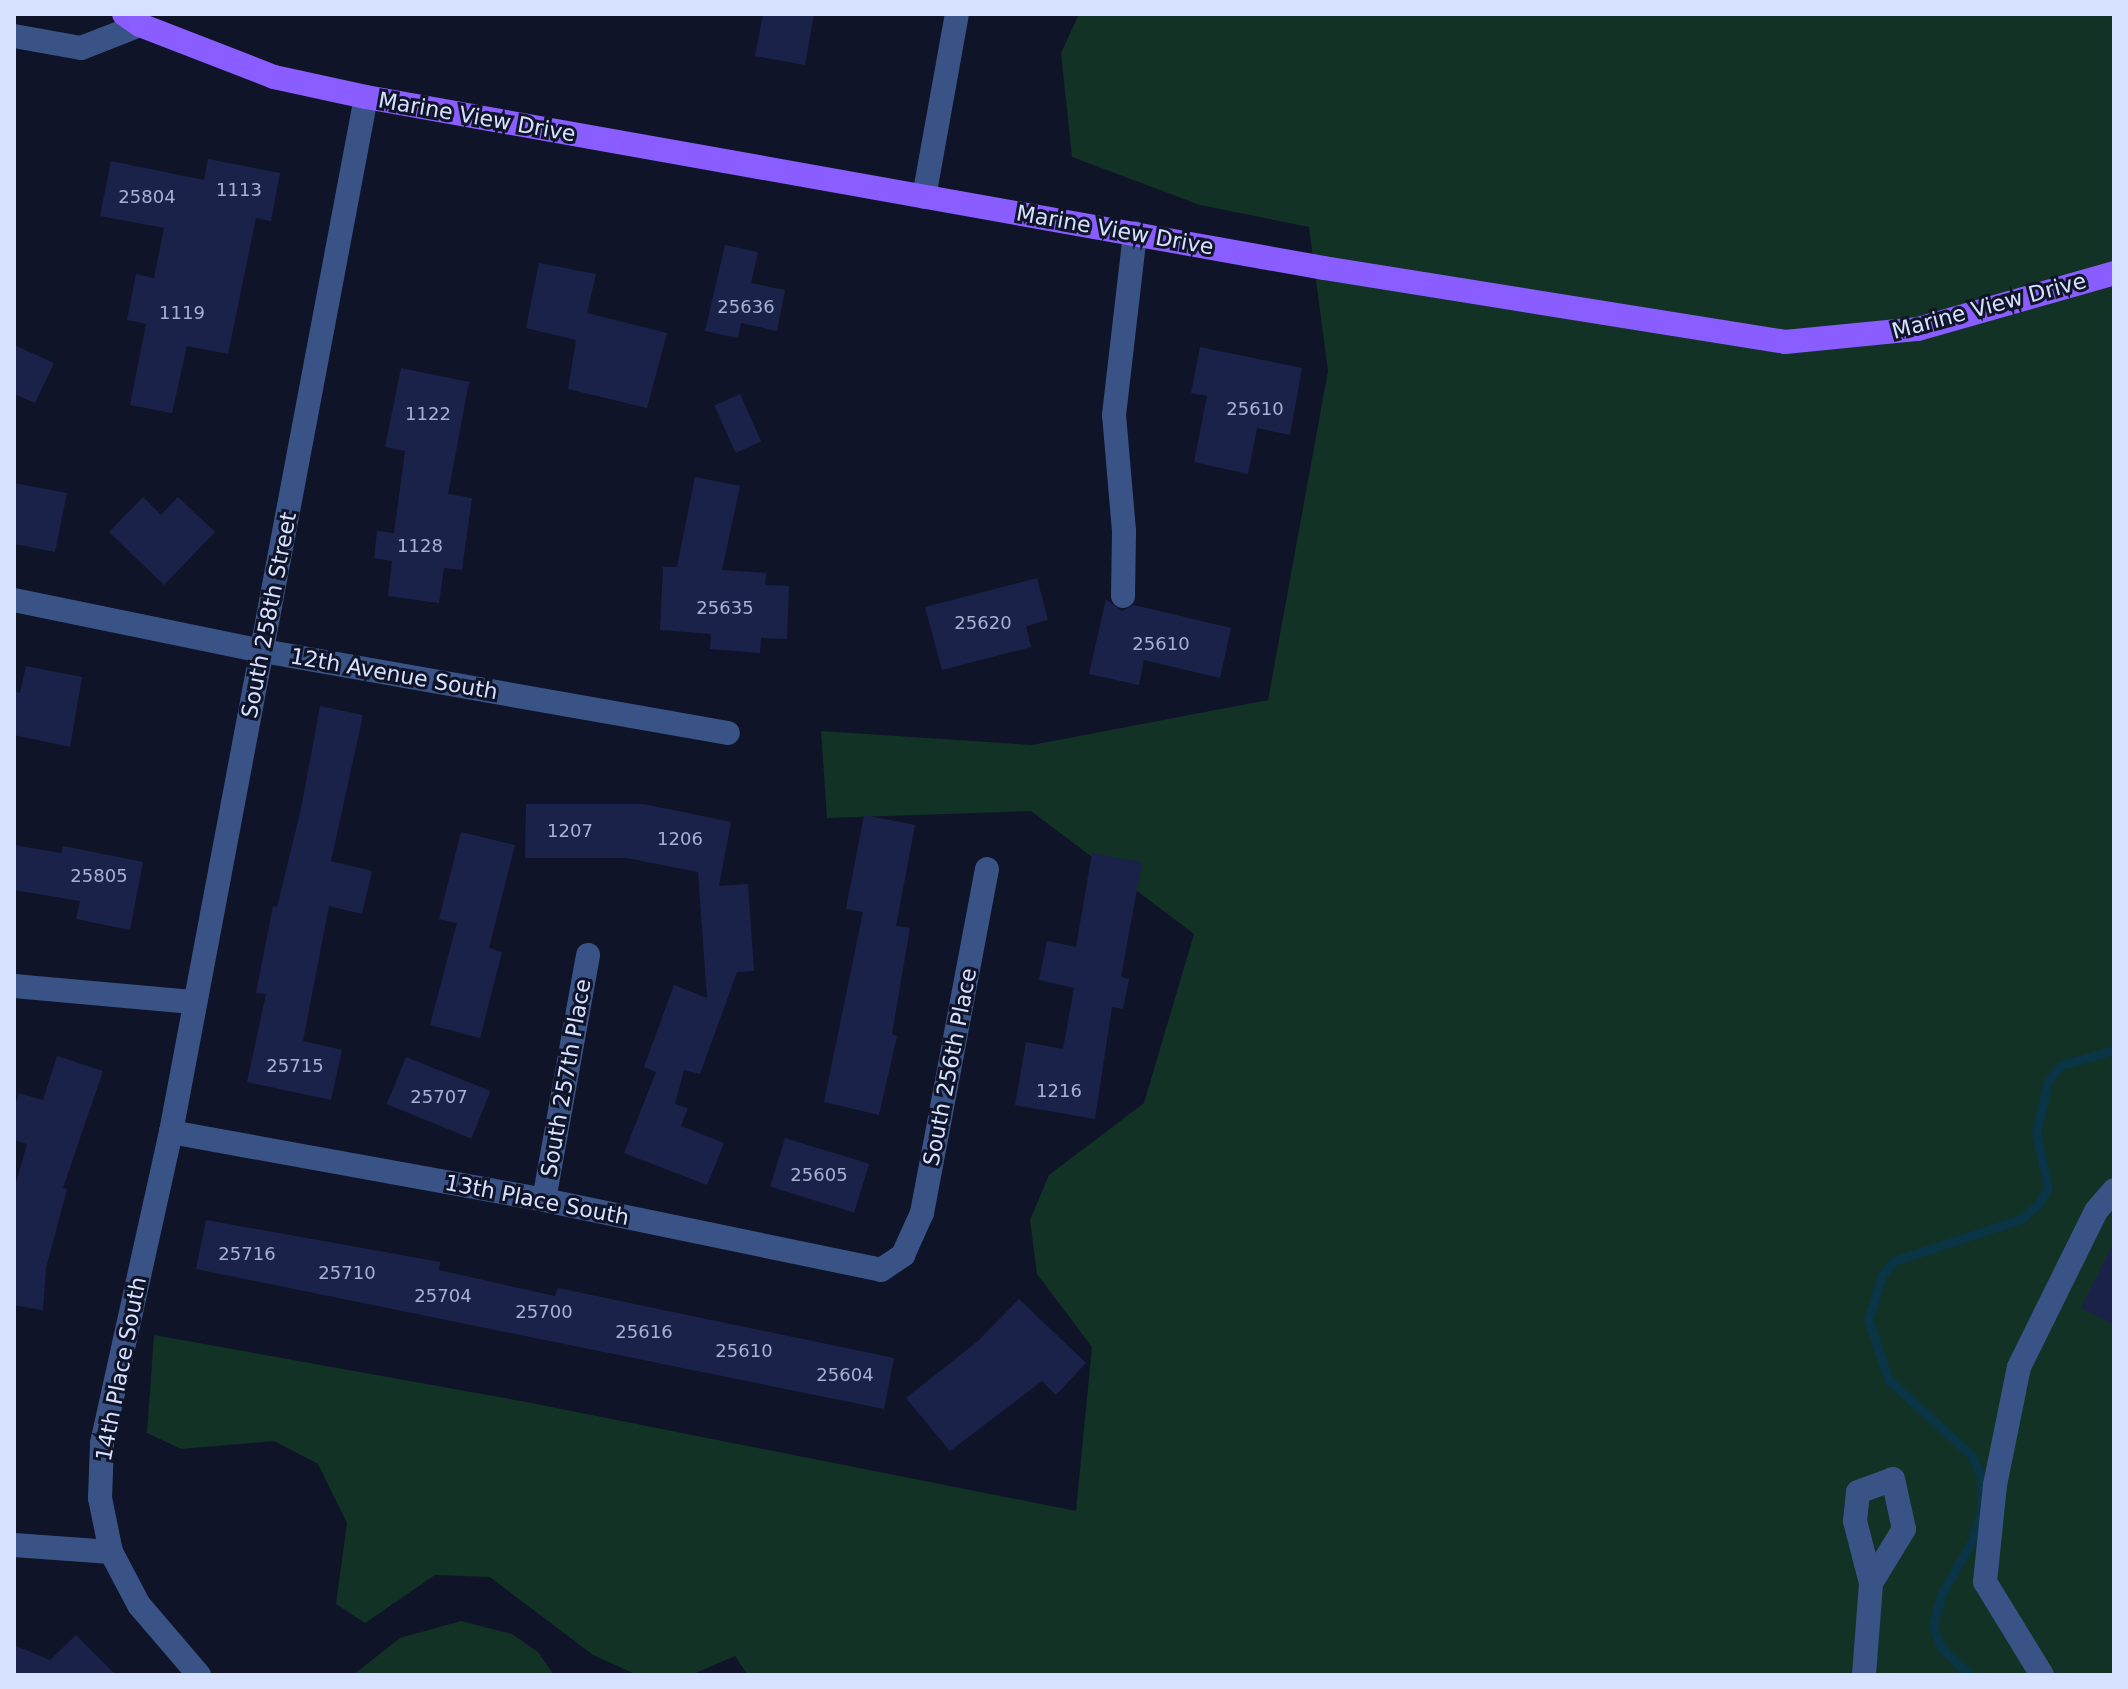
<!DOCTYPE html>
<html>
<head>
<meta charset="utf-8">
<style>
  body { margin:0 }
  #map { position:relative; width:2128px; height:1689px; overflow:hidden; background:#101428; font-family:"DejaVu Sans",sans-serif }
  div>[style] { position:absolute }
  .green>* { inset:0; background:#123226 }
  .stream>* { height:9px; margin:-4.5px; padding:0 4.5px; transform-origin:4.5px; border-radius:4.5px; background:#0a3546 }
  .building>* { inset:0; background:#1b2249; transform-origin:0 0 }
  .minor>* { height:24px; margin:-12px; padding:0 12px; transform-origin:12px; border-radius:12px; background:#3a5387 }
  .major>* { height:24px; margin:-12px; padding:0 12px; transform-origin:12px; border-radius:12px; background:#895dff }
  span { translate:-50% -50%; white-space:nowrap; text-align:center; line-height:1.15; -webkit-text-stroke:6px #101428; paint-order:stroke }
  .number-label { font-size:18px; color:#a7b0d2 }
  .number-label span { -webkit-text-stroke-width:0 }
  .street-label { font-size:22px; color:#d6e0ff }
  .frame { position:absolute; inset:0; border:16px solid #d6e0ff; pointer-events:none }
</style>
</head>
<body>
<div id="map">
  <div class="green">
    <div style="clip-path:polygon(1079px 14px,2114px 14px,2114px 1675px,748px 1675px,735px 1656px,691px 1675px,637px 1675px,593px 1655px,490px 1577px,435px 1575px,365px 1623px,336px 1604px,347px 1523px,318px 1464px,274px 1441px,181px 1449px,147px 1433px,154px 1335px,526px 1402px,1076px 1511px,1092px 1347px,1037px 1274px,1030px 1220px,1049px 1175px,1144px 1103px,1194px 934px,1031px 811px,827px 818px,821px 731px,1032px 745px,1268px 700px,1328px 371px,1309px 227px,1200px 205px,1072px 157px,1061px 53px)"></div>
    <div style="clip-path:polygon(461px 1621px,512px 1634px,538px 1652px,554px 1675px,353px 1675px,400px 1638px)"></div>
  </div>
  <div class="stream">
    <div style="left:1970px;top:1675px;width:40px;rotate:-136deg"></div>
    <div style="left:1941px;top:1647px;width:22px;rotate:-111deg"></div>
    <div style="left:1933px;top:1626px;width:34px;rotate:-75deg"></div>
    <div style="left:1942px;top:1593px;width:60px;rotate:-60deg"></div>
    <div style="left:1972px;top:1541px;width:31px;rotate:-73deg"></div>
    <div style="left:1981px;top:1511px;width:34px;rotate:-90deg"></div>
    <div style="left:1981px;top:1477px;width:23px;rotate:-113deg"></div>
    <div style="left:1972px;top:1456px;width:113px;rotate:-137.5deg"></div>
    <div style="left:1889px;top:1380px;width:64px;rotate:-109.3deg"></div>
    <div style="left:1868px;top:1320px;width:47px;rotate:-72.7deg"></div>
    <div style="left:1882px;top:1275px;width:18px;rotate:-49deg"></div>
    <div style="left:1894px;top:1261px;width:134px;rotate:-18.3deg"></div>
    <div style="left:2021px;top:1219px;width:23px;rotate:-41deg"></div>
    <div style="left:2038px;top:1204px;width:19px;rotate:-58deg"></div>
    <div style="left:2048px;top:1188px;width:56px;rotate:-102.3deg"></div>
    <div style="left:2036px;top:1133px;width:53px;rotate:-77deg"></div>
    <div style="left:2048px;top:1081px;width:21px;rotate:-51deg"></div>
    <div style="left:2061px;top:1065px;width:55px;rotate:-15.8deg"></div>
  </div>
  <div class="building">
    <div style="clip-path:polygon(763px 14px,814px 14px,805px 65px,755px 56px)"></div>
    <div style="clip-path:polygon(208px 159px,280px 173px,271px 221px,256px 218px,228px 354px,187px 346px,172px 413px,130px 405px,146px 324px,127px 320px,136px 274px,154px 278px,164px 228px,100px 216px,111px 161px,204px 180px)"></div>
    <div style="clip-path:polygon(725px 245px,758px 252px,751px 283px,785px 290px,777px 331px,741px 323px,738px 338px,705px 331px)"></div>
    <div style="clip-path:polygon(539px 263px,596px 274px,587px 313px,667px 333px,647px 408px,568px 389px,576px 340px,526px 328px)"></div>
    <div style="clip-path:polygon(14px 345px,54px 363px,35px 403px,14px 394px)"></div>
    <div style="clip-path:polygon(1200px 347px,1302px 368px,1290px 435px,1257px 428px,1248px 474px,1194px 462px,1207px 396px,1191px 393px)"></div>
    <div style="clip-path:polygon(401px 368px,469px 382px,448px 494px,472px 498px,462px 570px,444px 568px,439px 603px,388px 596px,392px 561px,374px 558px,377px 531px,394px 533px,405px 451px,385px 447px)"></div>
    <div style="left:740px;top:394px;width:52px;height:28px;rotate:66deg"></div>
    <div style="clip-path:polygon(695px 477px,740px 486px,722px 570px,766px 573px,765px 585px,789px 586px,787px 639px,761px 638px,760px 653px,710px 649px,711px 634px,660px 630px,663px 567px,677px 567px)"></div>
    <div style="clip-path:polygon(14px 483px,67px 493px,55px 552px,14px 544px)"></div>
    <div style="clip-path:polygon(143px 497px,161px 515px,178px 497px,215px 532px,164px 585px,109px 532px)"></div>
    <div style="clip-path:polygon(1037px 578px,1048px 620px,1026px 626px,1031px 647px,942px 670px,925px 607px)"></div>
    <div style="clip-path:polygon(1106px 599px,1122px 611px,1134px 605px,1231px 628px,1220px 678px,1144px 660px,1139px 685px,1089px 674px)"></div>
    <div style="clip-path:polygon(26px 666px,82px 677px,70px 747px,14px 735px,14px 691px,20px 693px)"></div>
    <div style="clip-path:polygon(320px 706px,363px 715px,331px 861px,372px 871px,362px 914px,329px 906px,303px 1041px,342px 1050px,331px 1100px,247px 1082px,266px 994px,256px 993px,273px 906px,277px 907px,301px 809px)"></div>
    <div style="clip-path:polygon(526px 804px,644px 804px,731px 822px,719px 886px,748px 884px,754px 971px,737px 972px,700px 1074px,684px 1070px,675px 1104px,688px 1108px,681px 1126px,724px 1143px,707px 1185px,624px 1153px,656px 1072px,644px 1067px,674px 985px,707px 998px,698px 872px,627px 858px,525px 858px)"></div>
    <div style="clip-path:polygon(864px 815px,915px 825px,896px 926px,910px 928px,892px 1034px,897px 1036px,879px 1115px,824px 1102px,863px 912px,846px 909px)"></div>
    <div style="clip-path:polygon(461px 832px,515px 845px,489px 948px,502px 952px,480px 1038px,430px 1025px,457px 923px,439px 919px)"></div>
    <div style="clip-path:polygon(14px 845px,61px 853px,63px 846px,143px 862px,130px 930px,76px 919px,80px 901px,14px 890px)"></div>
    <div style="clip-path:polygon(1092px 853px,1142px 862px,1121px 977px,1129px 979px,1123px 1009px,1112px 1007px,1095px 1119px,1015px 1105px,1026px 1042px,1063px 1049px,1074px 988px,1039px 980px,1047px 941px,1076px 947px)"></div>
    <div style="clip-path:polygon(57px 1056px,103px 1071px,63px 1188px,67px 1189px,46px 1268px,43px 1310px,14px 1305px,14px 1190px,27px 1144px,14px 1140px,14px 1109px,19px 1093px,43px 1100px)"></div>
    <div style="left:406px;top:1057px;width:91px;height:51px;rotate:22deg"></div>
    <div style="left:785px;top:1138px;width:88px;height:51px;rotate:17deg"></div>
    <div style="clip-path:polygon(206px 1220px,440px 1262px,439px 1270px,555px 1296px,558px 1288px,894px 1358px,884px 1409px,196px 1269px)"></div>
    <div style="clip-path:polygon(2114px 1242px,2114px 1325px,2081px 1308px)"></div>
    <div style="clip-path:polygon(1019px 1299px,1086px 1363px,1056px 1395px,1042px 1381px,950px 1451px,906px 1398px,978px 1341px)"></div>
    <div style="clip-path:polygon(76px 1635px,116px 1675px,14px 1675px,14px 1645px,50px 1660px)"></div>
  </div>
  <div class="minor">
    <div style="left:14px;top:36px;width:68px;rotate:10.2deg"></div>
    <div style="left:81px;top:48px;width:63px;rotate:-21.3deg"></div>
    <div style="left:924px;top:197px;width:186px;rotate:-79.8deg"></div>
    <div style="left:1123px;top:596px;width:65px;rotate:-89.1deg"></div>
    <div style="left:1124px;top:531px;width:116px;rotate:-94.9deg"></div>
    <div style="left:1114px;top:415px;width:183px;rotate:-83.4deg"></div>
    <div style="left:14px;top:600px;width:254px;rotate:11.6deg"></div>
    <div style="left:263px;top:651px;width:472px;rotate:10deg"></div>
    <div style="left:14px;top:986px;width:182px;rotate:5.1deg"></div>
    <div style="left:171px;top:1132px;width:379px;rotate:10.3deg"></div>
    <div style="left:544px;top:1200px;width:344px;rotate:11.7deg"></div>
    <div style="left:881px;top:1270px;width:27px;rotate:-34deg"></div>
    <div style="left:903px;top:1255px;width:46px;rotate:-65.7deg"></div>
    <div style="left:922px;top:1213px;width:350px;rotate:-79.3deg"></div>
    <div style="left:544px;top:1200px;width:249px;rotate:-79.8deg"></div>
    <div style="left:14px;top:1545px;width:97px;rotate:4.1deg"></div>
    <div style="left:199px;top:1675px;width:92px;rotate:-130.6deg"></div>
    <div style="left:139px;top:1605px;width:60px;rotate:-117.8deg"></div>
    <div style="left:111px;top:1552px;width:55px;rotate:-101.5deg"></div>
    <div style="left:100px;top:1498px;width:55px;rotate:-87.9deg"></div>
    <div style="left:102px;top:1443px;width:319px;rotate:-77.5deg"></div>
    <div style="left:171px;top:1132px;width:1053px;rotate:-79.33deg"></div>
    <div style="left:1864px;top:1675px;width:92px;rotate:-85.6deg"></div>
    <div style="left:1871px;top:1583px;width:64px;rotate:-104.5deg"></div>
    <div style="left:1855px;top:1521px;width:29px;rotate:-84deg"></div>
    <div style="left:1858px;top:1492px;width:37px;rotate:-20deg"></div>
    <div style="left:1893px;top:1479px;width:51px;rotate:77.6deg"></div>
    <div style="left:1904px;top:1529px;width:63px;rotate:121.4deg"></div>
    <div style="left:2042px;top:1675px;width:109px;rotate:-121.5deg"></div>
    <div style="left:1985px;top:1582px;width:98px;rotate:-84.1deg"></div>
    <div style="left:1995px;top:1485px;width:120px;rotate:-78.5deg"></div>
    <div style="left:2019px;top:1367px;width:174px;rotate:-63.7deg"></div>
    <div style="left:2096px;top:1211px;width:28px;rotate:-49deg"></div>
  </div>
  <div class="major">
    <div style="left:124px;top:14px;width:19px;rotate:35deg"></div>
    <div style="left:140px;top:25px;width:144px;rotate:21.2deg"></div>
    <div style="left:274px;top:77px;width:94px;rotate:12.3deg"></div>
    <div style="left:366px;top:97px;width:973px;rotate:10.12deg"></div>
    <div style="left:1324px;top:268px;width:467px;rotate:9.1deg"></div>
    <div style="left:1785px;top:342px;width:134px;rotate:-5.6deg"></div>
    <div style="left:1918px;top:329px;width:204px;rotate:-15.9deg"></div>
  </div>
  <div class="number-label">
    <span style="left:239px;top:190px">1113</span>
    <span style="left:147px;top:197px">25804</span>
    <span style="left:746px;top:307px">25636</span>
    <span style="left:182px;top:313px">1119</span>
    <span style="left:1255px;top:409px">25610</span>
    <span style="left:428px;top:414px">1122</span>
    <span style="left:420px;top:546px">1128</span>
    <span style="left:725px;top:608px">25635</span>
    <span style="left:983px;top:623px">25620</span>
    <span style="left:1161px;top:644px">25610</span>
    <span style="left:570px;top:831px">1207</span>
    <span style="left:680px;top:839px">1206</span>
    <span style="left:99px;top:876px">25805</span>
    <span style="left:295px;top:1066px">25715</span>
    <span style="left:1059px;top:1091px">1216</span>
    <span style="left:439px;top:1097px">25707</span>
    <span style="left:819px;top:1175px">25605</span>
    <span style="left:247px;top:1254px">25716</span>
    <span style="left:347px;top:1273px">25710</span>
    <span style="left:443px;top:1296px">25704</span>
    <span style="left:544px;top:1312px">25700</span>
    <span style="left:644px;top:1332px">25616</span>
    <span style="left:744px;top:1351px">25610</span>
    <span style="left:845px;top:1375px">25604</span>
  </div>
  <div class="street-label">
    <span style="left:477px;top:117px;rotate:10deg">Marine View Drive</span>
    <span style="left:1115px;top:230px;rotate:10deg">Marine View Drive</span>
    <span style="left:1989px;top:306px;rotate:-15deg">Marine View Drive</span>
    <span style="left:269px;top:615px;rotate:-79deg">South 258th Street</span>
    <span style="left:394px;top:674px;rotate:10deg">12th Avenue South</span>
    <span style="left:950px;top:1067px;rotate:-79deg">South 256th Place</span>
    <span style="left:566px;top:1078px;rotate:-80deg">South 257th Place</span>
    <span style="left:537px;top:1200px;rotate:11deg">13th Place South</span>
    <span style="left:121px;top:1369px;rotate:-79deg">14th Place South</span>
  </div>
  <div class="frame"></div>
</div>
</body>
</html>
